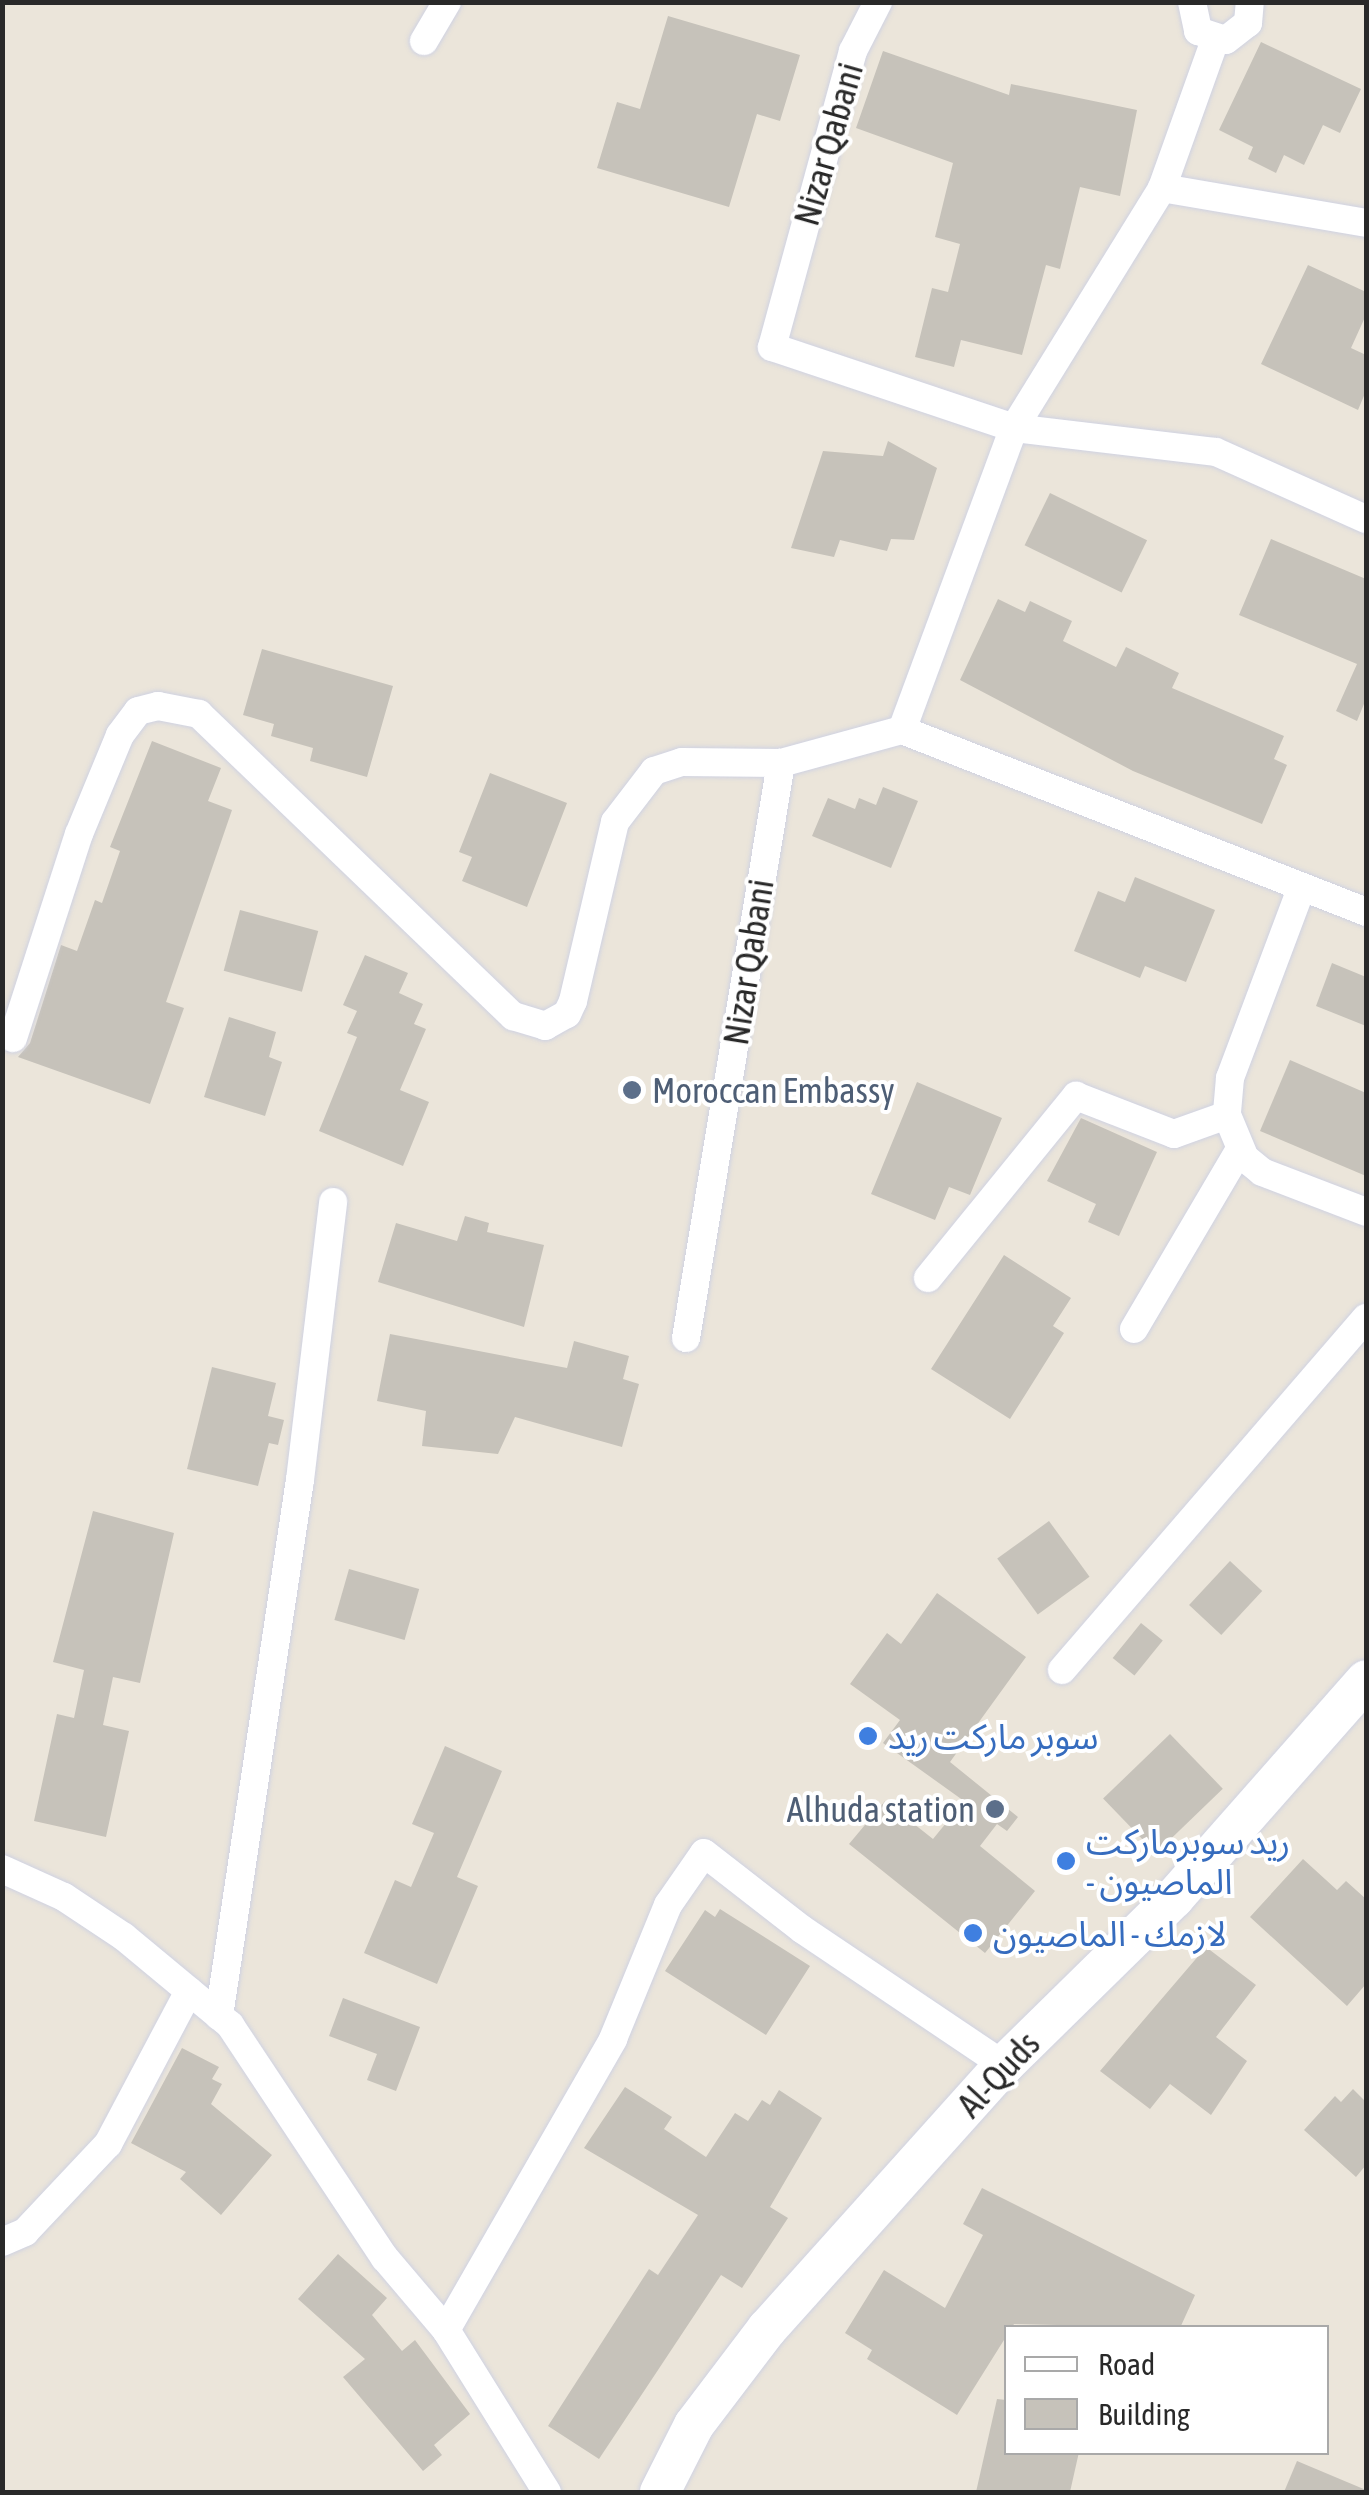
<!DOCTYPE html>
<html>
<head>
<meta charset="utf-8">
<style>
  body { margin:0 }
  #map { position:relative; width:1369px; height:2495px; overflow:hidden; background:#ebe5da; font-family:"Asap Condensed","Noto Sans Arabic",sans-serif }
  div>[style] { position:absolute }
  .building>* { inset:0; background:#c6c2ba; transform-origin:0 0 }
  .roads { filter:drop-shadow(0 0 2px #cfd2e2) drop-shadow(0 0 2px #cfd2e2) }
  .street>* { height:28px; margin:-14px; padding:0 14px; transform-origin:14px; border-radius:14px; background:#fff }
  .secondary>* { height:40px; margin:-20px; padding:0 20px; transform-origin:20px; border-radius:20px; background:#fff }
  .dots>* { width:28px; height:28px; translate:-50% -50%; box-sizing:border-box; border:5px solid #fff; border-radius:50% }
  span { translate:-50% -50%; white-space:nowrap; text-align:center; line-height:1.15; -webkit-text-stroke:8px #fff; paint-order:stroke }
  .street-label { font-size:35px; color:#292929 }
  .service-label { font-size:35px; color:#4e5e75 }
  .left { translate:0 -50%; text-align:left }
  .right { translate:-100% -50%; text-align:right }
  .shop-label { font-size:35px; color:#366cbe }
  .frame { position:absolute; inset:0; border:5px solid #292929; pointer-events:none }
  .legend { position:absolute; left:1004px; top:2325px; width:325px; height:130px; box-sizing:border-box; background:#fff; border:2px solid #a9a9a9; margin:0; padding:12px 18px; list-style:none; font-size:30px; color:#292929 }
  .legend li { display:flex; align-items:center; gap:20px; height:50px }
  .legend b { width:50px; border:2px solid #a9a9a9 }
</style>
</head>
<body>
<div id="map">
  <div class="building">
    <div style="clip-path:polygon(668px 16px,800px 55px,780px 121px,757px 114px,729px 207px,597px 168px,617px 102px,640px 109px)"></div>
    <div style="clip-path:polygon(1261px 42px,1361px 89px,1340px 133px,1323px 125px,1304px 165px,1284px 155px,1276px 173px,1248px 159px,1253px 147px,1219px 130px)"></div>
    <div style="clip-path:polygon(883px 51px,1009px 95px,1011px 84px,1137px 110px,1120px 196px,1080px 187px,1060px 269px,1046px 265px,1022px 355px,961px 340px,954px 367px,915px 357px,932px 288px,948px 292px,960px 244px,935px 237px,953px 163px,856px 128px)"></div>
    <div style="clip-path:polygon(1308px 265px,1366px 292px,1366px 315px,1351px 348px,1366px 355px,1366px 391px,1358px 410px,1261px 364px)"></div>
    <div style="clip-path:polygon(888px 441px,937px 468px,914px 540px,891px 539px,887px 551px,840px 540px,834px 557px,791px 548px,823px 451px,883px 456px)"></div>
    <div style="left:1050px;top:493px;width:108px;height:58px;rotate:26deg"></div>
    <div style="clip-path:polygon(1271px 539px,1366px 579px,1366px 699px,1357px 721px,1336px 711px,1357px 664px,1239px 615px)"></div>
    <div style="clip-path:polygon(998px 599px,1025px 612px,1030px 601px,1072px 621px,1063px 641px,1116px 667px,1126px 647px,1179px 673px,1172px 688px,1284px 736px,1274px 759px,1287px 765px,1262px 824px,1133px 771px,960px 680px)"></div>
    <div style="clip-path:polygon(262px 649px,393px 686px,367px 777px,310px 761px,313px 748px,271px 736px,274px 724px,243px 715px)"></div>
    <div style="clip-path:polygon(152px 741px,221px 768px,208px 801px,232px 810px,166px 1002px,184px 1008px,150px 1104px,18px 1057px,30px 1043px,61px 945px,77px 951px,95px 900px,102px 903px,120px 851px,110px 847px)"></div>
    <div style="clip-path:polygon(490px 773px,567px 803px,527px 907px,462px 881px,472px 857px,459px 852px)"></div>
    <div style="clip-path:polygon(883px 787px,918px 801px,891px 868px,812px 836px,828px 798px,855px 809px,859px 798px,876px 805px)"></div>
    <div style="clip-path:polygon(1135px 877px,1215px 910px,1186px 982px,1145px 966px,1140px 978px,1074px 951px,1098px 891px,1125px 902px)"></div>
    <div style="left:240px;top:910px;width:81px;height:63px;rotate:15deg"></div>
    <div style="clip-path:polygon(365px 955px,408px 973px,399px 993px,423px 1004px,414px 1024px,426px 1029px,400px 1090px,429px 1102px,403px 1166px,319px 1131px,357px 1037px,347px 1033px,357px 1011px,343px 1005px)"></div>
    <div style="clip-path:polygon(1332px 963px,1366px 977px,1366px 1026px,1316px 1006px)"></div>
    <div style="clip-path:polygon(229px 1017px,276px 1032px,269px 1057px,282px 1062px,265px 1116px,204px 1097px)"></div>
    <div style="clip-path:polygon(1290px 1060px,1366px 1093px,1366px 1176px,1260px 1131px)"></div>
    <div style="clip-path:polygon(917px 1082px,1002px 1118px,970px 1195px,949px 1187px,935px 1220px,871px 1194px)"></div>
    <div style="clip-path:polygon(1081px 1118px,1157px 1152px,1119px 1236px,1088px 1222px,1096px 1204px,1047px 1181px)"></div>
    <div style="clip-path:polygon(465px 1216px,489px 1223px,487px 1232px,544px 1245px,524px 1327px,378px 1282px,396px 1223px,457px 1241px)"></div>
    <div style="clip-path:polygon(1004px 1255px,1071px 1298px,1053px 1326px,1064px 1333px,1010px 1419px,931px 1369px)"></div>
    <div style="clip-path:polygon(390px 1334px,567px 1368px,574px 1341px,629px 1356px,623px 1379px,639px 1384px,622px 1447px,515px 1417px,498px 1454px,422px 1446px,426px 1411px,377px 1401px)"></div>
    <div style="clip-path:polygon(212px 1367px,276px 1383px,268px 1416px,284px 1420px,278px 1445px,269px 1443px,258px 1486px,187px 1469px)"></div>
    <div style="clip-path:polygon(93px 1511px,174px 1533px,140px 1683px,113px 1677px,103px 1725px,129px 1731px,106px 1837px,34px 1821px,57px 1714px,74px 1718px,84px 1670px,53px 1662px)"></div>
    <div style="left:1049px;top:1521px;width:69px;height:64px;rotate:54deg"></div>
    <div style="left:1230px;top:1561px;width:44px;height:60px;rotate:43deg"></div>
    <div style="left:349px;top:1569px;width:73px;height:53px;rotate:16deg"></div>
    <div style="clip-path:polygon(937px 1593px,1026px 1657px,950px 1762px,1018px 1817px,1007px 1831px,997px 1824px,980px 1846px,1035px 1891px,985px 1953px,849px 1844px,885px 1801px,933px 1839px,964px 1801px,883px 1743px,900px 1720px,850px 1684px,887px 1633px,901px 1644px)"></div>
    <div style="left:1141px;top:1623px;width:28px;height:45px;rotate:39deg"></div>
    <div style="left:1170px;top:1734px;width:76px;height:93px;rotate:46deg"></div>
    <div style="clip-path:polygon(445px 1746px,502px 1771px,457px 1877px,478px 1886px,437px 1984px,364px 1953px,395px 1880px,411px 1887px,434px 1833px,412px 1824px)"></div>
    <div style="clip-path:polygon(1303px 1859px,1337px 1890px,1346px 1881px,1366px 1899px,1366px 1984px,1347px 2006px,1250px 1917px)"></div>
    <div style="clip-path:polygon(720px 1909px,810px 1966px,766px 2035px,665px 1971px,705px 1910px,715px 1917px)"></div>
    <div style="clip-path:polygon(1206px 1947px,1256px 1985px,1216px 2037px,1247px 2061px,1211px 2115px,1170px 2084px,1150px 2109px,1100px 2071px)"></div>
    <div style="clip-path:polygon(343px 1998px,420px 2027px,396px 2091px,367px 2080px,377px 2054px,329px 2036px)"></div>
    <div style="clip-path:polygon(182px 2048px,219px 2067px,212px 2079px,222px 2084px,211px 2104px,272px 2155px,221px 2215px,180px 2179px,186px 2172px,131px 2143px)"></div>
    <div style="clip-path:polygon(625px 2087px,672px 2117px,664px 2129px,706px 2157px,735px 2113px,748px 2121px,762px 2100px,770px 2105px,779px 2090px,822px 2118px,770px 2207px,788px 2218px,742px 2288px,721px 2275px,599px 2459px,548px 2426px,649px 2269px,658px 2275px,698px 2215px,584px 2148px)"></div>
    <div style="clip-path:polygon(1353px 2089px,1366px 2102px,1366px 2165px,1356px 2177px,1304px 2130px,1335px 2096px,1341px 2102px)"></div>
    <div style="clip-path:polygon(982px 2188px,1195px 2295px,1180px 2328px,1014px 2324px,957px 2415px,867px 2359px,872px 2350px,845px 2333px,884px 2270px,945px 2308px,983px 2235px,963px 2224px)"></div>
    <div style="clip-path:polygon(338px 2254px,387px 2298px,372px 2315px,402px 2351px,415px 2340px,470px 2414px,434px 2445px,442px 2455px,423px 2471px,343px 2377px,365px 2359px,298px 2299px)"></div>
    <div style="clip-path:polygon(997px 2399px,1006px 2400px,1006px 2452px,1079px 2452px,1070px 2492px,976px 2492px)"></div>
    <div style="clip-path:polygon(1297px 2461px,1366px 2490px,1366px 2492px,1284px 2492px)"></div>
  </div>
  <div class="roads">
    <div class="street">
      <div style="left:878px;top:2px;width:55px;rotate:117deg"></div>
      <div style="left:853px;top:51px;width:307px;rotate:105.3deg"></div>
      <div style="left:772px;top:347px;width:255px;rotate:18.5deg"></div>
      <div style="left:1014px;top:428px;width:282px;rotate:-58.3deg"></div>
      <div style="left:1162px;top:188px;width:207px;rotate:9.7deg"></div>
      <div style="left:1192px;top:2px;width:30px;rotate:78deg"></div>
      <div style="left:1198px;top:31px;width:29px;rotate:18deg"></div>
      <div style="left:1226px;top:40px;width:28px;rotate:-38deg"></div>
      <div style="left:1248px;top:23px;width:21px;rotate:-85deg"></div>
      <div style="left:424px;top:41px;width:45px;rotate:-59.5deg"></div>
      <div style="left:1162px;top:188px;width:157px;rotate:-70.3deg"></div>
      <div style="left:902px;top:730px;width:498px;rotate:21.4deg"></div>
      <div style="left:1301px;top:889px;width:202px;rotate:110.6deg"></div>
      <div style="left:1230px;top:1078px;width:37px;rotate:95deg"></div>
      <div style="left:1227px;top:1115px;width:47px;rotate:67.3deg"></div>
      <div style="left:1245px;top:1158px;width:22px;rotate:39deg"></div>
      <div style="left:1262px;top:1172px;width:111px;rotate:21deg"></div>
      <div style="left:13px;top:1038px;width:214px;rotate:-72.1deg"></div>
      <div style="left:79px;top:834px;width:107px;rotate:-67.5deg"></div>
      <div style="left:120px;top:735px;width:30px;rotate:-53deg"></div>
      <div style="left:138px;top:711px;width:21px;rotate:-14deg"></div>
      <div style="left:158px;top:706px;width:42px;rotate:11deg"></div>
      <div style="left:199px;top:714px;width:436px;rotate:43.9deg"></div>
      <div style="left:513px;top:1016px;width:34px;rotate:17deg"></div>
      <div style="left:545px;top:1026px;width:25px;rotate:-29deg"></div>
      <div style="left:567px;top:1014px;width:14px;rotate:-65deg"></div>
      <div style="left:573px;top:1001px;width:184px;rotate:-76.8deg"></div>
      <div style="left:615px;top:822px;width:64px;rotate:-52.6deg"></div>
      <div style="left:654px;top:771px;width:29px;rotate:-18deg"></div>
      <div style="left:682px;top:762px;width:99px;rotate:0.6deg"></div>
      <div style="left:781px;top:763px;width:125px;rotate:-15.3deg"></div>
      <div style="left:902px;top:730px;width:322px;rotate:-69.7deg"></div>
      <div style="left:1014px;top:428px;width:203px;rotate:6.8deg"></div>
      <div style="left:1216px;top:452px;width:164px;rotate:24.1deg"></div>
      <div style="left:928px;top:1278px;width:235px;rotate:-50.9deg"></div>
      <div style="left:1076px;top:1096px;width:105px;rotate:21.2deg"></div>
      <div style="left:1174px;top:1134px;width:56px;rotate:-19.7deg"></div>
      <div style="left:1134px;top:1329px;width:209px;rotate:-59.5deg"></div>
      <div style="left:686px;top:1338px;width:583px;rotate:-80.62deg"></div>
      <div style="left:1062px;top:1670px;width:465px;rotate:-49.2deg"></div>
      <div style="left:2px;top:1869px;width:68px;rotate:24.3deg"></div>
      <div style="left:64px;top:1897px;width:72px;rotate:33.7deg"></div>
      <div style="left:124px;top:1937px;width:138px;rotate:39.7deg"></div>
      <div style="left:230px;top:2025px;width:280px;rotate:56.4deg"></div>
      <div style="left:385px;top:2258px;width:94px;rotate:49.7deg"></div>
      <div style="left:446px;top:2330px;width:191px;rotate:58.1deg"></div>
      <div style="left:219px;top:2016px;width:542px;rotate:-81.41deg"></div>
      <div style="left:300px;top:1480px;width:280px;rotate:-83.2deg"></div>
      <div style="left:2px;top:2242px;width:25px;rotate:-23deg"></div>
      <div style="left:25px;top:2232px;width:121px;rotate:-46.7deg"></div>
      <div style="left:108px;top:2144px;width:173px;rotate:-62.1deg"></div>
      <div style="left:446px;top:2330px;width:336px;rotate:-60.1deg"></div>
      <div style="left:613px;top:2039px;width:145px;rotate:-67.7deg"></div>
      <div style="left:668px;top:1905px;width:63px;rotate:-55.3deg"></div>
      <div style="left:704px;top:1853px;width:125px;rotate:37.9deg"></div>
      <div style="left:803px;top:1930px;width:242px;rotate:33.9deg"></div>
    </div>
    <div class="secondary">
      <div style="left:660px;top:2492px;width:75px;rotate:-63.1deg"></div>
      <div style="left:694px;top:2425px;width:121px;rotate:-52.8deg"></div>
      <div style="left:767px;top:2329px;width:355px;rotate:-48.1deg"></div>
      <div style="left:1004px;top:2065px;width:238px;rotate:-44.5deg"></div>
      <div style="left:1174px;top:1898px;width:290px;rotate:-48.6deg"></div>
    </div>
  </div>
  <div class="dots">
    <div style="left:632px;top:1090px;background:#5c6f8a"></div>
    <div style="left:868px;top:1736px;background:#3f7fe0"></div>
    <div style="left:995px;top:1809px;background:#5c6f8a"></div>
    <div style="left:1066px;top:1861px;background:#3f7fe0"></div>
    <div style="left:973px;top:1933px;background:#3f7fe0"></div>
  </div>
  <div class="street-label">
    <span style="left:828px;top:144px;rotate:-74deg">Nizar Qabani</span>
    <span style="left:748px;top:962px;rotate:-81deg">Nizar Qabani</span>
    <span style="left:998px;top:2074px;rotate:-47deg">Al-Quds</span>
  </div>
  <div class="service-label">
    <span class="left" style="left:652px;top:1090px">Moroccan Embassy</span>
    <span class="right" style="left:975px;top:1809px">Alhuda station</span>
  </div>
  <div class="shop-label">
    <span class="left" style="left:888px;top:1736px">سوبر ماركت ريد</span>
    <span class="left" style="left:1086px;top:1861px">ريد سوبرماركت<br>- الماصيون</span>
    <span class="left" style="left:993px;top:1933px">لازمك - الماصيون</span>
  </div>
  <div class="frame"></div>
  <ul class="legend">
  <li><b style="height:12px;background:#fff"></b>Road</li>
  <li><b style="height:28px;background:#c6c2ba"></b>Building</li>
  </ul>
</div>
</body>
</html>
